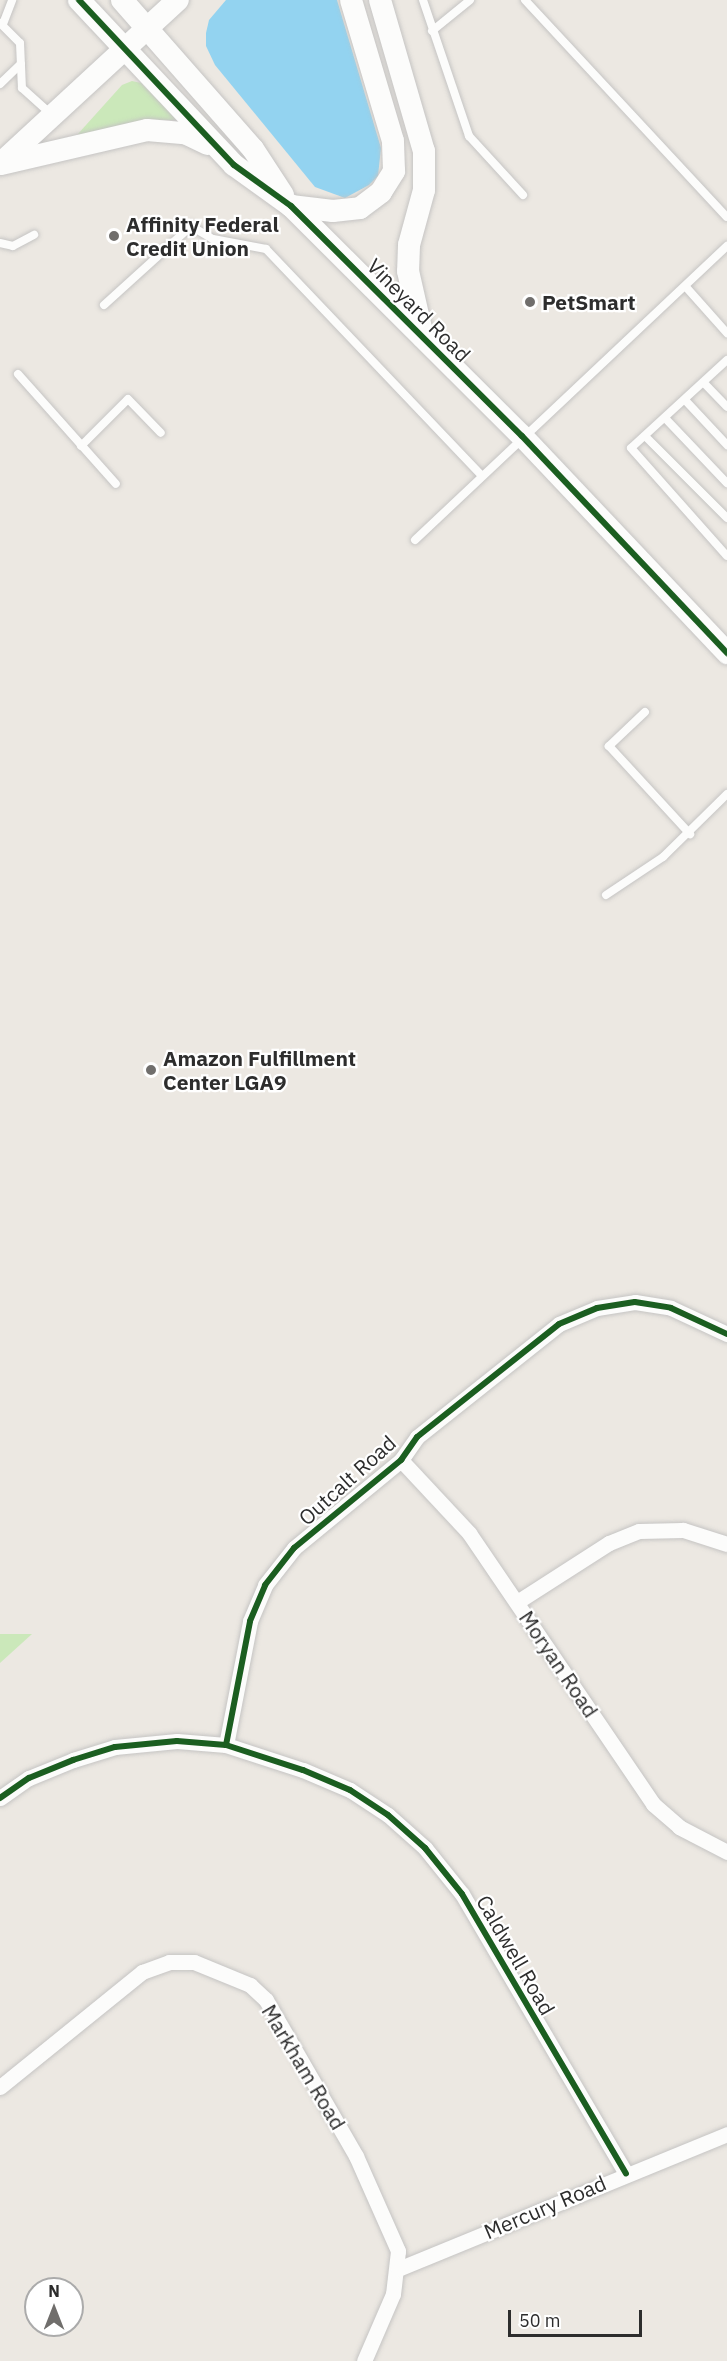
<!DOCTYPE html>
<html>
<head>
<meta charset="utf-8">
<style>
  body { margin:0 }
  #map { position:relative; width:727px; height:2361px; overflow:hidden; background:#ece8e2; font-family:"IBM Plex Sans",sans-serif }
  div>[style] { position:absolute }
  .green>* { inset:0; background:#cbe8ba }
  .water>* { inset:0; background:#93d3f0 }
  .roads { filter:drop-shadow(0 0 2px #c5c4c3) drop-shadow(0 0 2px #c5c4c3) }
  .lane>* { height:8px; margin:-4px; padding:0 4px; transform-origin:4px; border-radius:4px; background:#fcfcfb }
  .street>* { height:15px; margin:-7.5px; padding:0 7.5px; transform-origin:7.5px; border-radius:7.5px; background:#fcfcfb }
  .secondary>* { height:22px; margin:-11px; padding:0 11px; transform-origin:11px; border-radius:11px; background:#fcfcfb }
  .cycleway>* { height:6px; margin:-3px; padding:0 3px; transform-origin:3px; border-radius:3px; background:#1b5e20 }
  .dots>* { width:16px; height:16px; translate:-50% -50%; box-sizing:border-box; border:3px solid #fff; border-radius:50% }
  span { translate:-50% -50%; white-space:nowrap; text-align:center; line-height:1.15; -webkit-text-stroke:4.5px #fff; paint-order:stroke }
  .poi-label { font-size:21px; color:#2d2d2d; font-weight:700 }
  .left { translate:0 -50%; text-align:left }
  .street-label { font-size:21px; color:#2d2d2d }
  .north { position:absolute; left:24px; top:2277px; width:60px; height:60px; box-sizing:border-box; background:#fff; border:2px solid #ababab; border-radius:50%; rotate:0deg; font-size:16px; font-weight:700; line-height:24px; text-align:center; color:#2d2d2d }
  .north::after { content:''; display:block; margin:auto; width:21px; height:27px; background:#706e6c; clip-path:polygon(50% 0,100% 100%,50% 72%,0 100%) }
  .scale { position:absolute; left:508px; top:2310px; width:134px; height:27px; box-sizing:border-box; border:3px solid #2d2d2d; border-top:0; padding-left:8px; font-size:18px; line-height:21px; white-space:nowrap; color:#2d2d2d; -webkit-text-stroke:4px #fff; paint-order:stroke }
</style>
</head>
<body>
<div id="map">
  <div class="green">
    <div style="clip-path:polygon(132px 81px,141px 83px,177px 120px,157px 120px,77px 135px,122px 85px)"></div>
    <div style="clip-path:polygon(0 1634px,32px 1634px,0 1663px)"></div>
  </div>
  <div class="water">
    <div style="clip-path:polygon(226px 0,337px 0,381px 148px,378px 176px,369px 185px,345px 198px,315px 187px,215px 65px,206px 46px,206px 33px,209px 20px)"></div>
  </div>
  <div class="roads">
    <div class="lane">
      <div style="left:423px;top:0;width:144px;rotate:71.3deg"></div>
      <div style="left:469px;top:136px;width:80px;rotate:47.5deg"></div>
      <div style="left:525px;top:0;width:296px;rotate:47.1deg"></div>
      <div style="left:0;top:23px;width:28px;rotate:45deg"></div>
      <div style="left:20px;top:43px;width:45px;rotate:87.5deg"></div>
      <div style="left:22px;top:88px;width:40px;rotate:42deg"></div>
      <div style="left:3px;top:24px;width:26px;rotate:-69deg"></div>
      <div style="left:432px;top:31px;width:49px;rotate:-39.2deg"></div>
      <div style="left:0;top:84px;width:29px;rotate:-44deg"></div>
      <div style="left:0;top:243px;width:13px;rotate:13deg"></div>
      <div style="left:13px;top:246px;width:24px;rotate:-28deg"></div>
      <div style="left:686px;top:287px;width:62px;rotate:48.3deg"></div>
      <div style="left:104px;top:305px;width:118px;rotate:-42.2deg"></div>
      <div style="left:191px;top:226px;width:26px;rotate:31deg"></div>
      <div style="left:213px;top:239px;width:54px;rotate:10.7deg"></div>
      <div style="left:266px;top:249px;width:313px;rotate:46.4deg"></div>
      <div style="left:727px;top:360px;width:130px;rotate:137.5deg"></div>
      <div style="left:631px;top:448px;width:144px;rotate:48.4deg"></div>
      <div style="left:18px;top:374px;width:147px;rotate:48.3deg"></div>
      <div style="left:704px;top:383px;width:33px;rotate:46deg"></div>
      <div style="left:685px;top:400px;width:62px;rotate:47deg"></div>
      <div style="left:665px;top:418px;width:90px;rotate:46.4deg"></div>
      <div style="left:645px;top:436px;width:116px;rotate:45deg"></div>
      <div style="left:81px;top:446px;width:66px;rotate:-45deg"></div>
      <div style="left:128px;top:399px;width:47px;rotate:45.9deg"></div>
      <div style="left:415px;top:540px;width:429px;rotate:-43.3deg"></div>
      <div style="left:645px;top:712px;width:50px;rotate:136.6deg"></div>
      <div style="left:609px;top:746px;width:120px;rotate:47.4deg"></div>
      <div style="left:606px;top:895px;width:69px;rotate:-33.7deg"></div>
      <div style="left:663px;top:857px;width:90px;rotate:-44.5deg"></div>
    </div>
    <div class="street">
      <div style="left:401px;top:1460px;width:100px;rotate:47deg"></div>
      <div style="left:469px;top:1533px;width:328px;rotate:55.8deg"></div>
      <div style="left:653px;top:1804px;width:35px;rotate:41deg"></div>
      <div style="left:679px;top:1827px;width:54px;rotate:27.5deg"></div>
      <div style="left:517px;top:1602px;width:109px;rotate:-32.7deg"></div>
      <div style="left:609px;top:1543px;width:32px;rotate:-22deg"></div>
      <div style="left:639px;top:1531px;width:44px;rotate:-1.3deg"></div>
      <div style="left:683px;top:1530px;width:46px;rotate:17.7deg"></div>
      <div style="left:226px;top:1745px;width:126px;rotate:-79deg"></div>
      <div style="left:250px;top:1621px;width:39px;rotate:-67deg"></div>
      <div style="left:265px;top:1585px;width:47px;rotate:-51.9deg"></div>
      <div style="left:294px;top:1548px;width:139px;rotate:-39.4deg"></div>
      <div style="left:401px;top:1460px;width:28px;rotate:-55deg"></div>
      <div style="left:417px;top:1437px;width:181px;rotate:-38.5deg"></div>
      <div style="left:559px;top:1324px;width:41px;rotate:-22.8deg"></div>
      <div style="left:597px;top:1308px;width:38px;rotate:-9deg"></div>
      <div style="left:635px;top:1302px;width:36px;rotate:9deg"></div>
      <div style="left:671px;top:1308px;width:62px;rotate:24.9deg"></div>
      <div style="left:0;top:1798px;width:35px;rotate:-35deg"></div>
      <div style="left:29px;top:1778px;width:48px;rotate:-22.2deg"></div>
      <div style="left:73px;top:1760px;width:44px;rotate:-17.2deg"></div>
      <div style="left:115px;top:1747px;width:62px;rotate:-5.5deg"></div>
      <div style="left:177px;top:1741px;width:49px;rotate:4.7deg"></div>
      <div style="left:226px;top:1745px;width:81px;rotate:18deg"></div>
      <div style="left:303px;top:1770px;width:51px;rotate:23.1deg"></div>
      <div style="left:350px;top:1790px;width:45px;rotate:33.3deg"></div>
      <div style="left:388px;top:1815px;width:50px;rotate:41.7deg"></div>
      <div style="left:425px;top:1848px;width:59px;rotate:51.2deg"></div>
      <div style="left:462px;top:1894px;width:324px;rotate:59.6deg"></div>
      <div style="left:0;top:2087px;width:183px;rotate:-39deg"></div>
      <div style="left:142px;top:1972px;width:29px;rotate:-20deg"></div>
      <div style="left:169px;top:1962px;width:25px"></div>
      <div style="left:194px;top:1962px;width:61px;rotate:22.3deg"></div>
      <div style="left:250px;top:1985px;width:22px;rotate:43deg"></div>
      <div style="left:266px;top:2000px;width:180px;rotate:60deg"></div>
      <div style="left:356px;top:2156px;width:104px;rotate:66.1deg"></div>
      <div style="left:398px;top:2251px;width:43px;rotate:96.6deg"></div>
      <div style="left:393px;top:2294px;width:73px;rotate:113.4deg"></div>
      <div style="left:398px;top:2269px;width:356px;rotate:-22.3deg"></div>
    </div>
    <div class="secondary">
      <div style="left:79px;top:0;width:226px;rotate:46.8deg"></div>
      <div style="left:234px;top:165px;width:70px;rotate:35.7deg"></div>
      <div style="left:291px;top:206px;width:326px;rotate:44.9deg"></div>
      <div style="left:522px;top:436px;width:299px;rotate:46.6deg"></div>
      <div style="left:122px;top:0;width:198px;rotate:48.7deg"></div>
      <div style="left:253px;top:149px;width:55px;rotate:56.9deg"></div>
      <div style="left:380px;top:0;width:157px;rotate:73.8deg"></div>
      <div style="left:424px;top:151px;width:39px;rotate:90deg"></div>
      <div style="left:424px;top:190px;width:57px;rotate:105.3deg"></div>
      <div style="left:409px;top:245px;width:26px;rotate:92deg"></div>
      <div style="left:408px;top:271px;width:68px;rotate:77.2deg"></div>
      <div style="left:0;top:164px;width:242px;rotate:-42.7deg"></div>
      <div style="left:1px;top:164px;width:150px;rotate:-13.1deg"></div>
      <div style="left:147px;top:130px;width:38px;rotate:5deg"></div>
      <div style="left:185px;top:133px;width:25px;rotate:26deg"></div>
      <div style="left:291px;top:206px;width:42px;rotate:6.8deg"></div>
      <div style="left:333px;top:211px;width:27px;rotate:-6deg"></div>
      <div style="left:360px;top:208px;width:26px;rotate:-37deg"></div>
      <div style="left:381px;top:192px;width:25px;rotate:-58deg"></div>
      <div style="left:394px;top:171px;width:30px;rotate:-92deg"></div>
      <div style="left:393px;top:141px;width:147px;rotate:-106.6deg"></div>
    </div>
  </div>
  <div class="cycleway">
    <div style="left:79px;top:0;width:226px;rotate:46.8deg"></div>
    <div style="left:234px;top:165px;width:70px;rotate:35.7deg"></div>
    <div style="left:291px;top:206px;width:326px;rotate:44.9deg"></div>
    <div style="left:522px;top:436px;width:299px;rotate:46.6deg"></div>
    <div style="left:226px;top:1745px;width:126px;rotate:-79deg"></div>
    <div style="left:250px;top:1621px;width:39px;rotate:-67deg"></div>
    <div style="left:265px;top:1585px;width:47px;rotate:-51.9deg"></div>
    <div style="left:294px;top:1548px;width:139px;rotate:-39.4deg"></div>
    <div style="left:401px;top:1460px;width:28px;rotate:-55deg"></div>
    <div style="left:417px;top:1437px;width:181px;rotate:-38.5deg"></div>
    <div style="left:559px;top:1324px;width:41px;rotate:-22.8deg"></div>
    <div style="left:597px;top:1308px;width:38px;rotate:-9deg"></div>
    <div style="left:635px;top:1302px;width:36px;rotate:9deg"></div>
    <div style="left:671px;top:1308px;width:62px;rotate:24.9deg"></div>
    <div style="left:0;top:1798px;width:35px;rotate:-35deg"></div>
    <div style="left:29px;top:1778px;width:48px;rotate:-22.2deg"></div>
    <div style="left:73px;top:1760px;width:44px;rotate:-17.2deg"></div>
    <div style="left:115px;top:1747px;width:62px;rotate:-5.5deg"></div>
    <div style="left:177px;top:1741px;width:49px;rotate:4.7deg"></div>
    <div style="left:226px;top:1745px;width:81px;rotate:18deg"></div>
    <div style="left:303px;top:1770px;width:51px;rotate:23.1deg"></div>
    <div style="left:350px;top:1790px;width:45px;rotate:33.3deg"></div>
    <div style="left:388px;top:1815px;width:50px;rotate:41.7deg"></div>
    <div style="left:425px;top:1848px;width:59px;rotate:51.2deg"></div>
    <div style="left:462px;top:1894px;width:324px;rotate:59.6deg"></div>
  </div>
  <div class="dots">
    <div style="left:114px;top:236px;background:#706e6c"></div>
    <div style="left:530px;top:302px;background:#706e6c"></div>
    <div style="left:151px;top:1070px;background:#706e6c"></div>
  </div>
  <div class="poi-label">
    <span class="left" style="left:126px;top:236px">Affinity Federal<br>Credit Union</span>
    <span class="left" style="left:542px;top:302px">PetSmart</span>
    <span class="left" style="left:163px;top:1070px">Amazon Fulfillment<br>Center LGA9</span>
  </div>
  <div class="street-label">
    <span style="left:419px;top:310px;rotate:45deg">Vineyard Road</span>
    <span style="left:347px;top:1480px;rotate:-42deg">Outcalt Road</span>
    <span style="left:559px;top:1664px;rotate:56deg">Moryan Road</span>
    <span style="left:516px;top:1955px;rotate:60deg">Caldwell Road</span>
    <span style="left:304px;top:2067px;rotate:59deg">Markham Road</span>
    <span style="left:545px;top:2207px;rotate:-23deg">Mercury Road</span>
  </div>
  <div class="north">N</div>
  <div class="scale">50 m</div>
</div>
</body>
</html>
